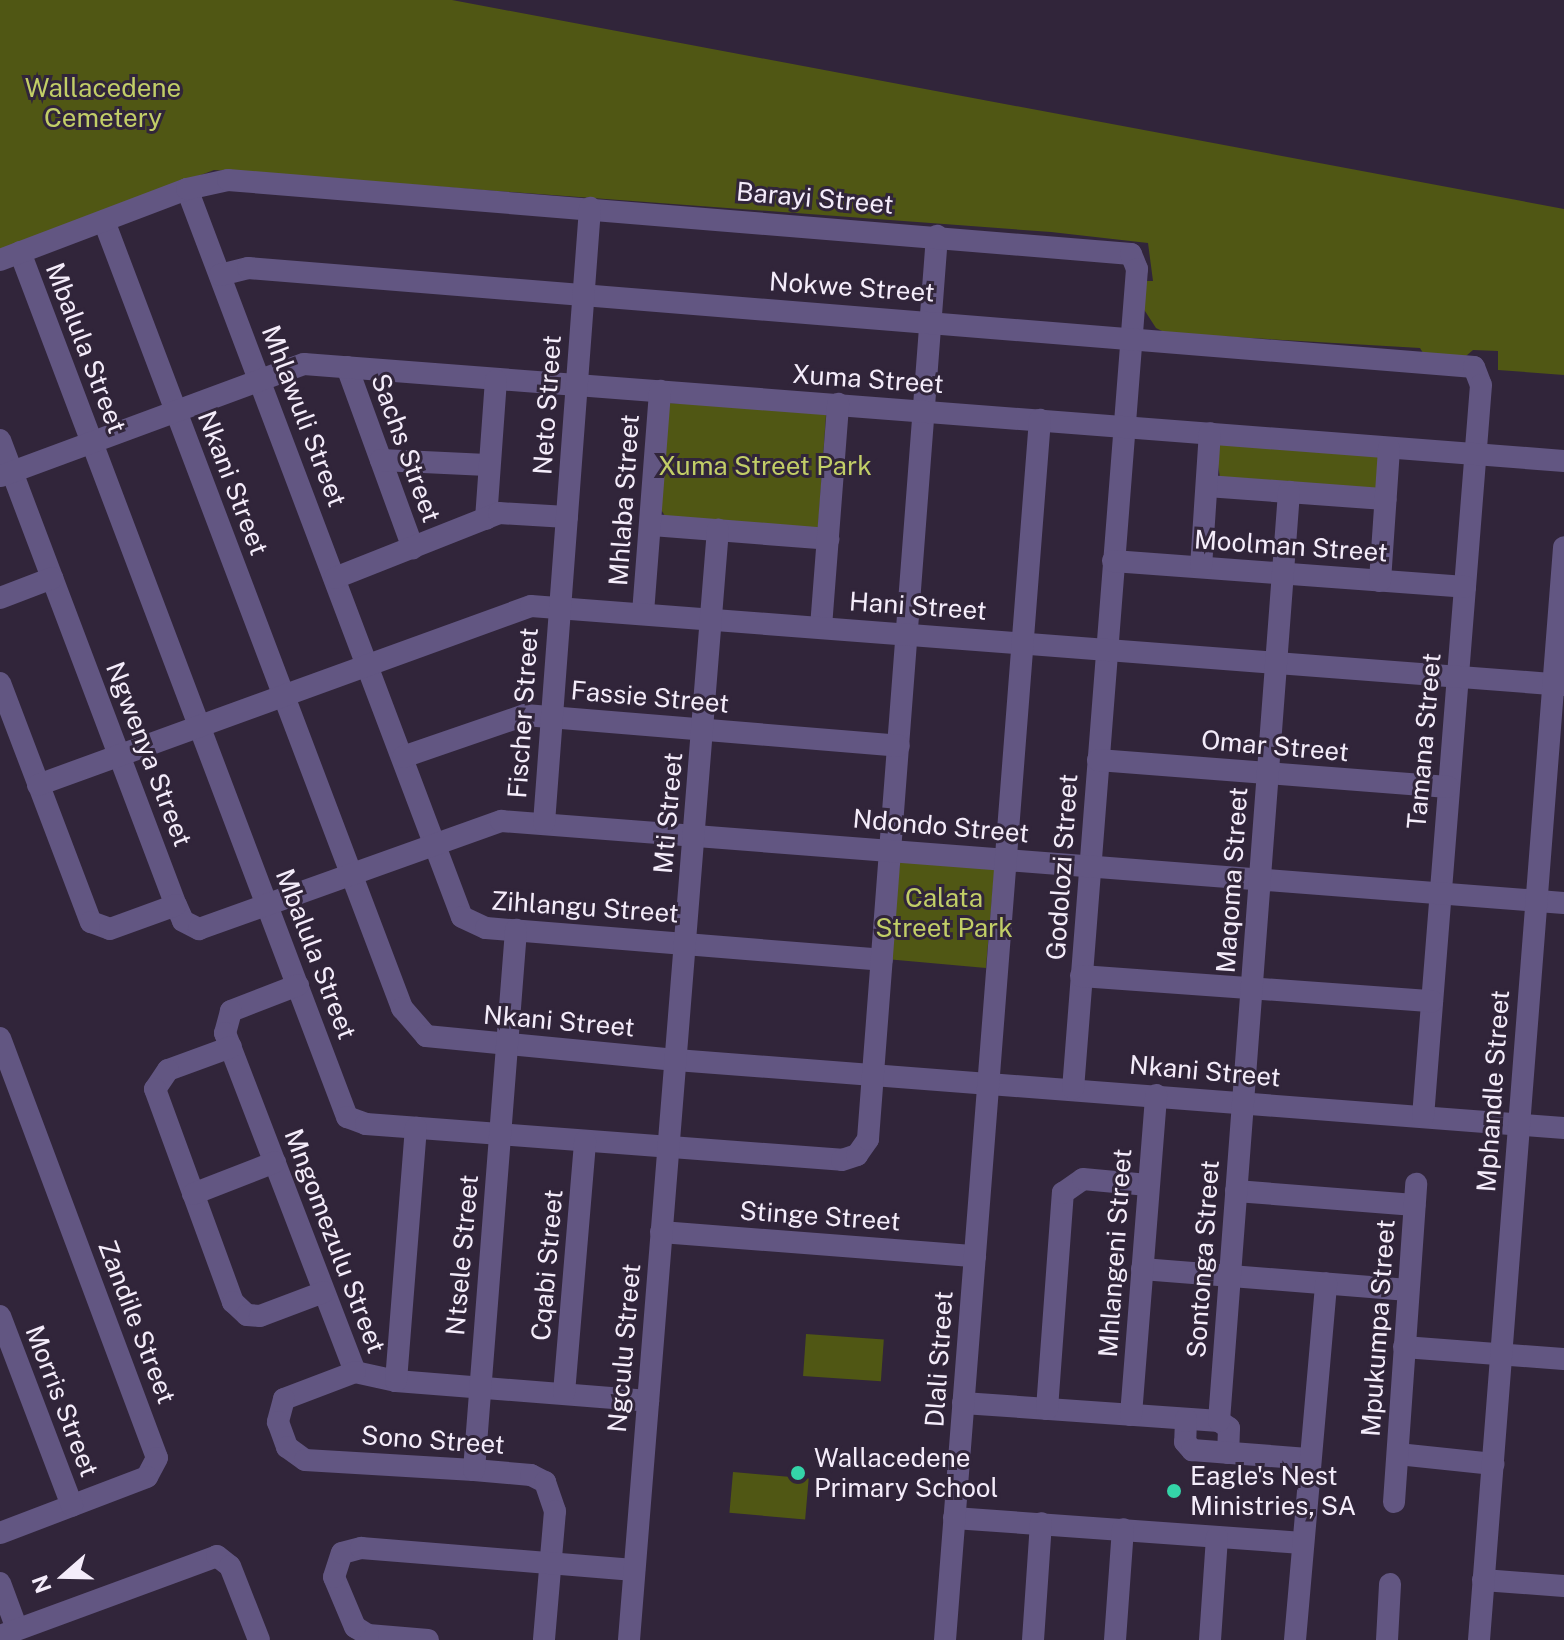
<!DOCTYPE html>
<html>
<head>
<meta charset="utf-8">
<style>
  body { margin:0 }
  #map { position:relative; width:1564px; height:1640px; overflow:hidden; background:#31253a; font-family:"Public Sans",sans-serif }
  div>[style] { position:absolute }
  .green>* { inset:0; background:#505714; transform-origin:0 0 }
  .minor>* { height:22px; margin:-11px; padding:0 11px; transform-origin:11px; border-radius:11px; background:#625682 }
  .dots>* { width:22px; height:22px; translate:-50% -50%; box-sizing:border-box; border:4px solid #31253a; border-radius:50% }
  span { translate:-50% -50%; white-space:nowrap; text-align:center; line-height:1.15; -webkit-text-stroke:6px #31253a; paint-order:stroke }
  .park-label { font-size:26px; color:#c2ce67 }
  .street-label { font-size:26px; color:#f4ecfa }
  .poi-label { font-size:26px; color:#f4ecfa }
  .left { translate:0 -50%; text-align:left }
  .north { position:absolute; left:24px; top:1536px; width:80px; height:80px; -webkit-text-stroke:6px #31253a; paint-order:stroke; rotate:250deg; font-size:22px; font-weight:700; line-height:32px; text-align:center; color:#f4ecfa }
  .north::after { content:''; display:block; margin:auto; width:28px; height:36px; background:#f4ecfa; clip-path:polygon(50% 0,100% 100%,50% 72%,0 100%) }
</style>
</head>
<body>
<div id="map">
  <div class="green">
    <div style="clip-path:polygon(0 0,452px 0,1564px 209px,1564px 375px,1498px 370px,1498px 351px,1473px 350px,1466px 356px,1423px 353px,1420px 348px,1166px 333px,1156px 328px,1143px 308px,1145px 281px,1153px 281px,1148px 243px,1051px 232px,214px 170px,0 251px)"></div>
    <div style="clip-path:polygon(668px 403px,818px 409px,826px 415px,818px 530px,665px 516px,660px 508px)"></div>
    <div style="clip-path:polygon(1221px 444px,1381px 457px,1377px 490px,1220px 478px,1216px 451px)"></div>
    <div style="left:900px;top:860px;width:95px;height:100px;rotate:5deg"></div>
    <div style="left:806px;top:1334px;width:78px;height:42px;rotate:4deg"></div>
    <div style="left:733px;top:1472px;width:76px;height:41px;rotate:5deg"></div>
  </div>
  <div class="minor">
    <div style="left:187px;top:189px;width:778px;rotate:69.31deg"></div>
    <div style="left:462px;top:917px;width:26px;rotate:25deg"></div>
    <div style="left:486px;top:928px;width:397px;rotate:4.6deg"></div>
    <div style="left:104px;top:221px;width:842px;rotate:69.26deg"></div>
    <div style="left:402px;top:1008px;width:37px;rotate:49deg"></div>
    <div style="left:426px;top:1036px;width:251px;rotate:5.5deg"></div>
    <div style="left:676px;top:1060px;width:891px;rotate:4.38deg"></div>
    <div style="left:20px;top:252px;width:925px;rotate:69.29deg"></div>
    <div style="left:347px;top:1117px;width:20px;rotate:20deg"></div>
    <div style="left:366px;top:1124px;width:477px;rotate:4.3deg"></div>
    <div style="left:842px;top:1160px;width:16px;rotate:-18deg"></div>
    <div style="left:857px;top:1155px;width:19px;rotate:-55deg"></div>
    <div style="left:868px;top:1139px;width:906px;rotate:-85.63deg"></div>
    <div style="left:0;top:260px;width:200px;rotate:-20.8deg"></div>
    <div style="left:187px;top:189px;width:42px;rotate:-12.4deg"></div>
    <div style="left:228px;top:180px;width:906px;rotate:4.68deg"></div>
    <div style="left:1131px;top:254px;width:16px;rotate:68deg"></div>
    <div style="left:1137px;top:269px;width:822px;rotate:94.46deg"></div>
    <div style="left:220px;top:275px;width:29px;rotate:-14deg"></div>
    <div style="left:248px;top:268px;width:1230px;rotate:4.62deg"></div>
    <div style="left:1474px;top:367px;width:19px;rotate:69deg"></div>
    <div style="left:1481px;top:385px;width:734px;rotate:94.53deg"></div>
    <div style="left:347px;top:367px;width:193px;rotate:70deg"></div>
    <div style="left:0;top:440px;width:497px;rotate:69.3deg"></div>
    <div style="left:176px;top:905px;width:17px;rotate:66deg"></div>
    <div style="left:183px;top:921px;width:18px;rotate:27deg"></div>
    <div style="left:199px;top:929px;width:321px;rotate:-19.7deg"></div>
    <div style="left:501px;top:821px;width:1066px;rotate:4.41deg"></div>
    <div style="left:381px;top:460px;width:106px;rotate:2.7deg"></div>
    <div style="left:1px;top:476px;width:323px;rotate:-20.3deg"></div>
    <div style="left:304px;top:364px;width:1264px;rotate:4.4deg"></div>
    <div style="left:1207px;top:486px;width:179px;rotate:4.2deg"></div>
    <div style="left:486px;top:519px;width:139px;rotate:-85.9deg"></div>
    <div style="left:652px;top:525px;width:177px;rotate:4.5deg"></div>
    <div style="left:1113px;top:561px;width:353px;rotate:4.2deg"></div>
    <div style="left:1201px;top:567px;width:134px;rotate:-86.2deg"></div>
    <div style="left:335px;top:578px;width:176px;rotate:-21.6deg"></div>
    <div style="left:499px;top:513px;width:68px;rotate:3.4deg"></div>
    <div style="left:1380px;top:581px;width:133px;rotate:-86.1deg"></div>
    <div style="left:0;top:598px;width:56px;rotate:-21deg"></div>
    <div style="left:643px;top:613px;width:223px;rotate:-85.6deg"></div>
    <div style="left:821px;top:627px;width:224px;rotate:-85.6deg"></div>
    <div style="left:0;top:683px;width:256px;rotate:69.2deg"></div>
    <div style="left:91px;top:922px;width:20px;rotate:20deg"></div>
    <div style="left:110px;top:929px;width:70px;rotate:-20deg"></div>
    <div style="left:403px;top:757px;width:129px;rotate:-19deg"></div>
    <div style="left:525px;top:715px;width:375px;rotate:4.7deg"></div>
    <div style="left:1098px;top:760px;width:351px;rotate:4.4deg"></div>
    <div style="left:38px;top:785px;width:524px;rotate:-19.96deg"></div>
    <div style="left:531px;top:606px;width:1036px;rotate:4.37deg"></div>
    <div style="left:544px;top:823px;width:617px;rotate:-85.72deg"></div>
    <div style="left:1081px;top:976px;width:352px;rotate:4.1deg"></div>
    <div style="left:298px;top:985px;width:72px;rotate:158.8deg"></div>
    <div style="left:231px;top:1011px;width:23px;rotate:105deg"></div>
    <div style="left:225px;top:1033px;width:363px;rotate:69deg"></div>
    <div style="left:355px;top:1372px;width:42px;rotate:12.4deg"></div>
    <div style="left:396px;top:1381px;width:253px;rotate:4.5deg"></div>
    <div style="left:0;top:1038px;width:448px;rotate:69.5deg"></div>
    <div style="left:157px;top:1458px;width:21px;rotate:118deg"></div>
    <div style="left:147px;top:1477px;width:157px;rotate:159.1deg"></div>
    <div style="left:231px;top:1047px;width:67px;rotate:159.9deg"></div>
    <div style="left:168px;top:1070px;width:23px;rotate:124deg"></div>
    <div style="left:155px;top:1089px;width:227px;rotate:69.9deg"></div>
    <div style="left:233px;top:1302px;width:19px;rotate:43deg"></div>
    <div style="left:247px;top:1315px;width:13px;rotate:4deg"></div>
    <div style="left:260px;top:1316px;width:68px;rotate:-20.6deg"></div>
    <div style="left:1236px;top:1191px;width:179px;rotate:4.5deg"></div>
    <div style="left:193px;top:1194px;width:88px;rotate:-21.3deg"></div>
    <div style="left:661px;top:1232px;width:315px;rotate:4.4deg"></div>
    <div style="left:1142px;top:1269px;width:267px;rotate:4.5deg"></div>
    <div style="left:0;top:1316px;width:203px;rotate:69.2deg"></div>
    <div style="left:1404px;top:1347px;width:160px;rotate:4.3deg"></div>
    <div style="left:355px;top:1372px;width:76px;rotate:159.2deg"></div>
    <div style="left:284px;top:1399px;width:24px;rotate:105deg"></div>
    <div style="left:278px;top:1422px;width:27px;rotate:70deg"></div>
    <div style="left:287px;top:1447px;width:22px;rotate:36deg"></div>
    <div style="left:305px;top:1460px;width:169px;rotate:3.4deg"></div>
    <div style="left:474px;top:1470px;width:57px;rotate:5deg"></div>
    <div style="left:531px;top:1475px;width:16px;rotate:27deg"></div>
    <div style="left:545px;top:1482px;width:31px;rotate:71deg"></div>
    <div style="left:555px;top:1511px;width:129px;rotate:94.9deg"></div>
    <div style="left:396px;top:1381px;width:254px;rotate:-85.5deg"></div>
    <div style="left:564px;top:1393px;width:253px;rotate:-85.2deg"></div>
    <div style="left:963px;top:1403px;width:257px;rotate:4deg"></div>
    <div style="left:1219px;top:1421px;width:12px;rotate:35deg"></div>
    <div style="left:1229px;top:1428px;width:25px;rotate:92deg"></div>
    <div style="left:1047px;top:1409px;width:217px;rotate:-85.8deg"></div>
    <div style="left:1063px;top:1193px;width:24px;rotate:-35deg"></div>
    <div style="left:1083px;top:1179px;width:65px;rotate:5.3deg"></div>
    <div style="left:1131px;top:1415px;width:321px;rotate:-85.5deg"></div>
    <div style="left:1186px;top:1419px;width:23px;rotate:92deg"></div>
    <div style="left:1185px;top:1442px;width:11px;rotate:49deg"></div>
    <div style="left:1192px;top:1450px;width:116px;rotate:4.4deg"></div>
    <div style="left:1219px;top:1421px;width:932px;rotate:-85.69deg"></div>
    <div style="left:1398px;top:1454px;width:96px;rotate:6deg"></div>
    <div style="left:474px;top:1470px;width:542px;rotate:-85.55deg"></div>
    <div style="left:1394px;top:1502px;width:319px;rotate:-86deg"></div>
    <div style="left:954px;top:1518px;width:349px;rotate:4.1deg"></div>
    <div style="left:1483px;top:1580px;width:81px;rotate:4.2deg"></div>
    <div style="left:0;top:1583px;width:49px;rotate:69.7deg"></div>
    <div style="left:0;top:1636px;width:231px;rotate:-20.2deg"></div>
    <div style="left:217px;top:1556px;width:16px;rotate:38deg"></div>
    <div style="left:230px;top:1566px;width:79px;rotate:68.6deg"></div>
    <div style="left:428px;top:1640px;width:60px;rotate:-175.2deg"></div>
    <div style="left:368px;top:1635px;width:15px;rotate:-148deg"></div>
    <div style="left:355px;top:1627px;width:54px;rotate:-112.8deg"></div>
    <div style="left:334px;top:1577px;width:25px;rotate:-72deg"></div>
    <div style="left:342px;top:1553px;width:20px;rotate:-15deg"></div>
    <div style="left:361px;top:1548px;width:274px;rotate:4.6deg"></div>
    <div style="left:629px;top:1640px;width:1114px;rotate:-85.42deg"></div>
    <div style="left:945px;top:1640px;width:1224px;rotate:-85.55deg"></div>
    <div style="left:1033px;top:1640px;width:117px;rotate:-86.1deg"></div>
    <div style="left:1115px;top:1640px;width:111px;rotate:-85.9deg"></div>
    <div style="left:1210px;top:1640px;width:103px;rotate:-86.1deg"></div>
    <div style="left:1295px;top:1640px;width:358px;rotate:-85deg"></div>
    <div style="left:1387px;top:1640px;width:56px;rotate:-86.9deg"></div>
    <div style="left:1479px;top:1640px;width:1096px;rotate:-85.55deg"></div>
  </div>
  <div class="dots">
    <div style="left:798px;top:1473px;background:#34d4a8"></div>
    <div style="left:1174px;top:1491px;background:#34d4a8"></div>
  </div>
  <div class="park-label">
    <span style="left:103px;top:103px">Wallacedene<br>Cemetery</span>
    <span style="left:765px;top:466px">Xuma Street Park</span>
    <span style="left:944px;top:913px">Calata<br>Street Park</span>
  </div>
  <div class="street-label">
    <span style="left:815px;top:198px;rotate:5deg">Barayi Street</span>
    <span style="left:852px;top:287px;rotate:4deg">Nokwe Street</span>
    <span style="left:86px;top:348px;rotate:69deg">Mbalula Street</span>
    <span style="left:868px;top:379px;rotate:4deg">Xuma Street</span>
    <span style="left:547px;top:405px;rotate:-86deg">Neto Street</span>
    <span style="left:304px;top:416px;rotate:69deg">Mhlawuli Street</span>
    <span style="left:406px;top:448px;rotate:70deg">Sachs Street</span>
    <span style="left:233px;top:483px;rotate:69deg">Nkani Street</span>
    <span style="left:624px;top:500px;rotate:-86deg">Mhlaba Street</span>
    <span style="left:1291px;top:546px;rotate:4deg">Moolman Street</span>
    <span style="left:918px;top:606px;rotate:4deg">Hani Street</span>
    <span style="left:650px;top:697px;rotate:5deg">Fassie Street</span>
    <span style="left:523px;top:713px;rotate:-86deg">Fischer Street</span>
    <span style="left:1424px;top:741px;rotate:-85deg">Tamana Street</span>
    <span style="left:1275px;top:746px;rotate:5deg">Omar Street</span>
    <span style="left:149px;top:754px;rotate:69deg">Ngwenya Street</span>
    <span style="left:668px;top:813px;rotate:-85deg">Mti Street</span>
    <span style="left:941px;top:826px;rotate:5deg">Ndondo Street</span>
    <span style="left:1062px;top:867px;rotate:-86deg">Godolozi Street</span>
    <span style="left:1232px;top:880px;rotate:-86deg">Maqoma Street</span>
    <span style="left:585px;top:907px;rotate:4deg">Zihlangu Street</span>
    <span style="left:316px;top:954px;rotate:69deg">Mbalula Street</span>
    <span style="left:559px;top:1021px;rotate:5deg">Nkani Street</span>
    <span style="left:1205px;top:1071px;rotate:5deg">Nkani Street</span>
    <span style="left:1493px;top:1091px;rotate:-86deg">Mphandle Street</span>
    <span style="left:820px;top:1216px;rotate:4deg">Stinge Street</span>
    <span style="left:335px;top:1241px;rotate:69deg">Mngomezulu Street</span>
    <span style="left:1115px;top:1253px;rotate:-86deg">Mhlangeni Street</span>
    <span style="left:462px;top:1255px;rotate:-85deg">Ntsele Street</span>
    <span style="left:1203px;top:1259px;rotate:-86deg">Sontonga Street</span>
    <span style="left:547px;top:1265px;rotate:-85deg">Cqabi Street</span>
    <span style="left:137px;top:1322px;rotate:69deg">Zandile Street</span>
    <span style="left:1378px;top:1328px;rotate:-86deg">Mpukumpa Street</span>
    <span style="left:624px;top:1348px;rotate:-85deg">Ngculu Street</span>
    <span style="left:939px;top:1359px;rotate:-86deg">Dlali Street</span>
    <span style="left:62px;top:1401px;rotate:69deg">Morris Street</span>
    <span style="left:433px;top:1440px;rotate:4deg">Sono Street</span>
  </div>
  <div class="poi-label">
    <span class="left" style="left:814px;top:1473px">Wallacedene<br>Primary School</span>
    <span class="left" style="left:1190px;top:1491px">Eagle's Nest<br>Ministries, SA</span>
  </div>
  <div class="north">N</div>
</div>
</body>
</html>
